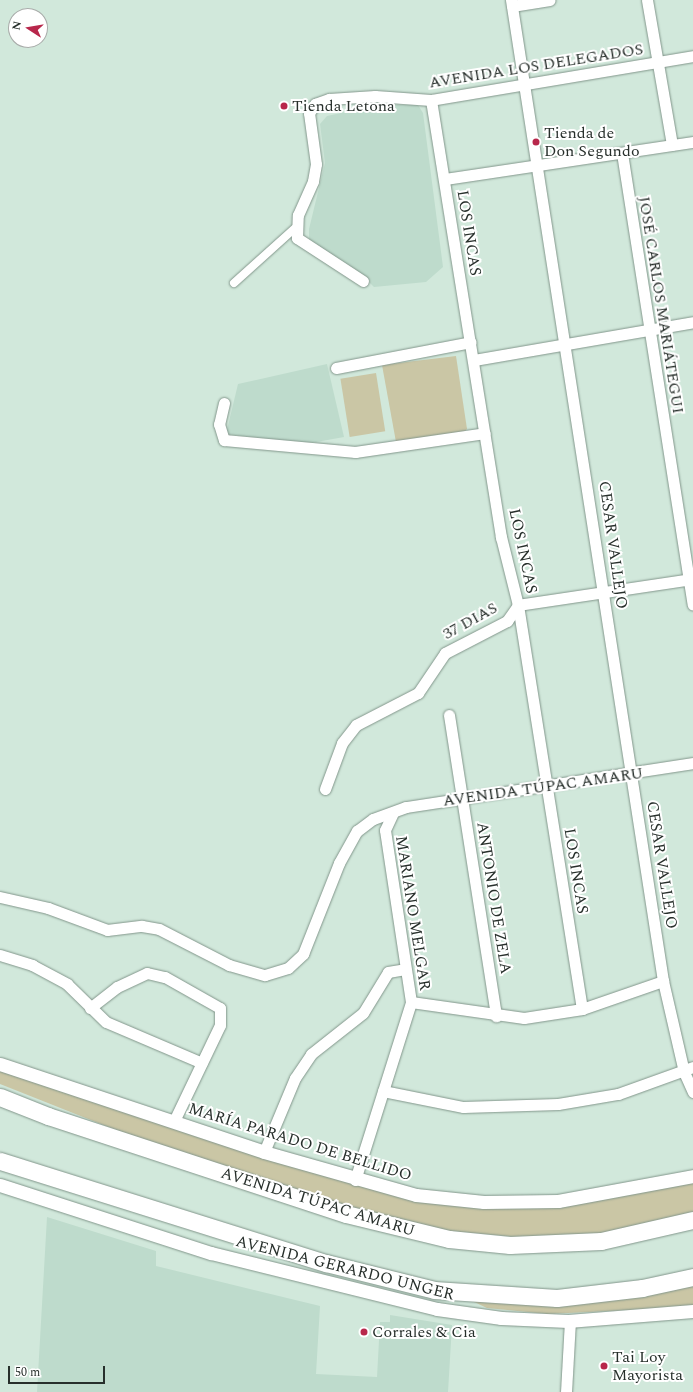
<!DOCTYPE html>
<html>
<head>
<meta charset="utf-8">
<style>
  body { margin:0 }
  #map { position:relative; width:693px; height:1392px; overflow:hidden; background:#d1e8db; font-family:Spectral,serif }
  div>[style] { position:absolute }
  .built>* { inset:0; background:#bedbcc }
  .green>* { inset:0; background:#cac6a5; transform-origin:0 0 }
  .roads { filter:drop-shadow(0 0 1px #82968b) drop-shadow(0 0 1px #82968b) }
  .pedestrian>* { height:8px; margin:-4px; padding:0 4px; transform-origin:4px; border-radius:4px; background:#fff }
  .minor>* { height:11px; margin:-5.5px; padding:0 5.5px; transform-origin:5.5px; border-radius:5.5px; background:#fff }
  .tertiary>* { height:13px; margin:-6.5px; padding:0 6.5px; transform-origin:6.5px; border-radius:6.5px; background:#fff }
  .primary>* { height:17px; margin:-8.5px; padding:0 8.5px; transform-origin:8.5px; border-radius:8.5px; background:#fff }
  .dots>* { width:11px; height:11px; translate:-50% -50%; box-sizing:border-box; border:2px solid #fff; border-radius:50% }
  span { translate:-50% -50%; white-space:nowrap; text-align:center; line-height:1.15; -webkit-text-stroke:4px #fff; paint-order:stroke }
  .street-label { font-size:16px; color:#272f2b }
  .poi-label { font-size:16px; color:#272f2b }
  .left { translate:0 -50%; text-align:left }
  .north { position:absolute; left:8px; top:8px; width:40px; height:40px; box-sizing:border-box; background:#fff; border:1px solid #a9acaa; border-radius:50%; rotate:282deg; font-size:11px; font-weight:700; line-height:16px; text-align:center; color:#272f2b }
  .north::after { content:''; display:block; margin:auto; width:14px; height:18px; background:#b8274b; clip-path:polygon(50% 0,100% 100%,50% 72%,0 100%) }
  .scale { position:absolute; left:8px; top:1366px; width:97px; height:18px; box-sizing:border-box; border:2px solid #272f2b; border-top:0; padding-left:5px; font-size:12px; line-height:14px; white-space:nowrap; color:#272f2b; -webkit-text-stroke:3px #fff; paint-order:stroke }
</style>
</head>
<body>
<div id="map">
  <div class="built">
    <div style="clip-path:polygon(378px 105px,418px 105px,423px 113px,443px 267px,426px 282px,374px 287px,364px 277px,309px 243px,309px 229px,325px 163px,320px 124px,327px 116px)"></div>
    <div style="clip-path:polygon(327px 364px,344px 437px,305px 444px,226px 434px,238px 384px)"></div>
    <div style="clip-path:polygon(47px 1217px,156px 1251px,156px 1266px,320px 1306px,316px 1374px,377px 1377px,380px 1322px,390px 1322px,390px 1315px,452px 1325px,448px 1392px,37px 1392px)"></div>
  </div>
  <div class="green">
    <div style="clip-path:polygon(456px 356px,467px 429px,463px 433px,396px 442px,382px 365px)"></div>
    <div style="left:376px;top:373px;width:59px;height:36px;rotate:81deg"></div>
    <div style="clip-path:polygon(0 1067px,260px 1154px,481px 1204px,693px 1179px,693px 1217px,559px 1241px,404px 1227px,131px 1136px,0 1084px)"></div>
    <div style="clip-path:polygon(693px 1283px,693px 1307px,547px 1314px,487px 1308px,472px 1301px,534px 1305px,599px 1301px,638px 1297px)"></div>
  </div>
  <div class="roads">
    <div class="pedestrian">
      <div style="left:234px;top:283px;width:82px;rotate:-42deg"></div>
    </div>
    <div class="minor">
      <div style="left:511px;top:0;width:993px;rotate:81.19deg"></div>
      <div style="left:663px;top:981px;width:93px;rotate:77deg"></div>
      <div style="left:684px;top:1072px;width:22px;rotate:66deg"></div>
      <div style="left:647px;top:0;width:147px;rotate:80.2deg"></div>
      <div style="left:512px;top:6px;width:38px;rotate:-9deg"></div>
      <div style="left:431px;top:100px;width:443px;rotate:80.9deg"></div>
      <div style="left:501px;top:537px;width:70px;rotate:76deg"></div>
      <div style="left:518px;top:605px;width:409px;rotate:81deg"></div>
      <div style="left:622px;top:153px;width:457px;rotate:81.1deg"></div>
      <div style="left:445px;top:179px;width:251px;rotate:-8.5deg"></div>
      <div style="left:363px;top:281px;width:79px;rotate:-146.9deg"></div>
      <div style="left:297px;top:238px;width:23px;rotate:-88deg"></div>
      <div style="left:298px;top:215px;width:37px;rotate:-66deg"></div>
      <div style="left:313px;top:181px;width:17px;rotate:-80deg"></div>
      <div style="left:316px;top:164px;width:51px;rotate:-97.8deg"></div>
      <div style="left:309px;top:113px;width:11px;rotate:-56deg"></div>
      <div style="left:315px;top:104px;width:15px;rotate:-20deg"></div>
      <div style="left:329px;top:99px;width:46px;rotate:-3.7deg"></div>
      <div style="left:375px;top:96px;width:56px;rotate:4.1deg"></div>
      <div style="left:431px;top:100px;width:266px;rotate:-9.5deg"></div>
      <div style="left:474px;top:360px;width:222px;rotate:-9.8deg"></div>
      <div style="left:336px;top:368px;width:137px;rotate:-10.9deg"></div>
      <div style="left:224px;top:403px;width:22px;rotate:103deg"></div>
      <div style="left:219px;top:424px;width:17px;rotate:73deg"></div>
      <div style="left:224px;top:440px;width:132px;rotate:5.2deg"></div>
      <div style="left:355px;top:452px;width:131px;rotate:-8.3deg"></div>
      <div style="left:449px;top:715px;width:305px;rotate:81.1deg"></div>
      <div style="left:325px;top:789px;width:49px;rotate:-69.7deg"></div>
      <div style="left:342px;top:743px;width:23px;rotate:-52deg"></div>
      <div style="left:356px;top:725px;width:70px;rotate:-27.3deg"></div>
      <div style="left:418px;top:693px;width:48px;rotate:-56deg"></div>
      <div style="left:445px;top:653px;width:70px;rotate:-27.3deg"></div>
      <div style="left:507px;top:621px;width:19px;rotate:-55deg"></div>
      <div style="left:518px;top:605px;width:177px;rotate:-8.5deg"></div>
      <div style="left:0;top:897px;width:49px;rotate:12.9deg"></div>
      <div style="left:48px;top:908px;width:63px;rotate:20.4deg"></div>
      <div style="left:107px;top:930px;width:35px;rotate:-7deg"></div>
      <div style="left:142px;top:926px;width:17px;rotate:10deg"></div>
      <div style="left:159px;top:929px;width:79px;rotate:27.2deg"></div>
      <div style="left:229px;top:965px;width:37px;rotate:16deg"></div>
      <div style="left:265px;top:975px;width:24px;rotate:-17deg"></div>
      <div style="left:288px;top:968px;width:21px;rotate:-43deg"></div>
      <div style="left:303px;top:954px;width:98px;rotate:-68.4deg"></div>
      <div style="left:339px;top:863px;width:37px;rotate:-61deg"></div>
      <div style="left:357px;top:831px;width:20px;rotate:-37deg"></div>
      <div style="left:373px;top:819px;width:35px;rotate:-20deg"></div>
      <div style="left:406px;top:807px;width:290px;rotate:-8.7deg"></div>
      <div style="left:0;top:955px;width:34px;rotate:17deg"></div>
      <div style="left:32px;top:965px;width:40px;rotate:28deg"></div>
      <div style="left:67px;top:984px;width:54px;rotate:44.3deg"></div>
      <div style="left:106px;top:1022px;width:104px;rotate:23.1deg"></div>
      <div style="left:411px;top:1002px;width:114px;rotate:8.1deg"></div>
      <div style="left:524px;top:1018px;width:59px;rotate:-8.8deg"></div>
      <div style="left:582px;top:1009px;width:86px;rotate:-19.1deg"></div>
      <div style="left:90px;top:1008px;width:34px;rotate:-38deg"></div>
      <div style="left:117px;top:987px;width:33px;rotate:-25deg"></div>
      <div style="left:147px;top:973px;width:18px;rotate:13deg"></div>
      <div style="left:165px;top:977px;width:63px;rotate:29.4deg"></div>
      <div style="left:220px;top:1008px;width:17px;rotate:90deg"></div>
      <div style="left:220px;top:1025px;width:106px;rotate:115.6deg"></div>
      <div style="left:383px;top:1091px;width:82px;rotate:11.3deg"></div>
      <div style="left:463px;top:1107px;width:95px;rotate:-1.8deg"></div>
      <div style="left:558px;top:1104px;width:61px;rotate:-9.5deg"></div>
      <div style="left:618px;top:1094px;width:80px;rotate:-19.8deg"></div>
      <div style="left:264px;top:1152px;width:80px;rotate:-67.3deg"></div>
      <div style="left:295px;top:1078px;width:29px;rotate:-56deg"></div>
      <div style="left:311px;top:1054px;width:66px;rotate:-38.3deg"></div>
      <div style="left:363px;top:1013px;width:48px;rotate:-58.6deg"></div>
      <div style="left:388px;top:972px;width:17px;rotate:-10deg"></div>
      <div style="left:355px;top:1180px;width:187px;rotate:-72.5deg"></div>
      <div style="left:411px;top:1002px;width:174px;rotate:-98.6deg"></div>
      <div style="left:385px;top:830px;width:19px;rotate:-65deg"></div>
      <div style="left:566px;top:1392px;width:71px;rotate:-86.8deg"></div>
    </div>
    <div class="tertiary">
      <div style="left:0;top:1064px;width:278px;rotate:18.4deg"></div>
      <div style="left:264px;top:1152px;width:158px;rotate:15.8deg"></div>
      <div style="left:416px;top:1195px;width:68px;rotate:5.9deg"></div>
      <div style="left:484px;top:1202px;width:74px;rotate:-0.8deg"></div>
      <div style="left:558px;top:1201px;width:137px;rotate:-10.5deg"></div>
      <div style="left:0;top:1185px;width:222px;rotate:17.9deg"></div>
      <div style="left:211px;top:1253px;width:233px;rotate:13.9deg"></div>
      <div style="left:437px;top:1309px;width:65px;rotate:8deg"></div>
      <div style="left:501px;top:1318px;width:67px;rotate:2.6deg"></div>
      <div style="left:568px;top:1321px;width:125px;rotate:-4.6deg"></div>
    </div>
    <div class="primary">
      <div style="left:0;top:1097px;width:52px;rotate:21.6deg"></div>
      <div style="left:48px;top:1116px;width:314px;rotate:18.2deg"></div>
      <div style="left:346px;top:1214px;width:106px;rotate:13.6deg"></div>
      <div style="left:449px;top:1239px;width:61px;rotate:5.6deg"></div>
      <div style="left:510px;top:1245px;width:91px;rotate:-2.5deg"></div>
      <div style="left:601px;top:1241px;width:94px;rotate:-12.9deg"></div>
      <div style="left:0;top:1161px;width:342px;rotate:17.4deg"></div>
      <div style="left:326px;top:1263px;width:111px;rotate:14deg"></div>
      <div style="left:434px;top:1290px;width:123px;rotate:3.7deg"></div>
      <div style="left:557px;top:1298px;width:86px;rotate:-6.7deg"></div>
      <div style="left:642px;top:1288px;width:52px;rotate:-12.2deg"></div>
    </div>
  </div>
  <div class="dots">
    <div style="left:284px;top:106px;background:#b8274b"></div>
    <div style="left:536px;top:142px;background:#b8274b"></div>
    <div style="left:364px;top:1332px;background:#b8274b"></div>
    <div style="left:604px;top:1366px;background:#b8274b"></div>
  </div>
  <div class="street-label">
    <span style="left:536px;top:66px;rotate:-9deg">AVENIDA LOS DELEGADOS</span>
    <span style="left:469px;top:233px;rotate:81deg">LOS INCAS</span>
    <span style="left:661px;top:305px;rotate:81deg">JOSÉ CARLOS MARIÁTEGUI</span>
    <span style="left:613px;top:545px;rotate:82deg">CESAR VALLEJO</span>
    <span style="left:523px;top:551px;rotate:78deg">LOS INCAS</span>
    <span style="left:470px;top:621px;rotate:-29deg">37 DIAS</span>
    <span style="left:543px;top:787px;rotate:-8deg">AVENIDA TÚPAC AMARU</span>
    <span style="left:662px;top:865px;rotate:81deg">CESAR VALLEJO</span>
    <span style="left:576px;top:871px;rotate:81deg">LOS INCAS</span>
    <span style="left:494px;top:898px;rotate:81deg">ANTONIO DE ZELA</span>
    <span style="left:413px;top:913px;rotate:81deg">MARIANO MELGAR</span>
    <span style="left:300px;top:1142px;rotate:17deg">MARÍA PARADO DE BELLIDO</span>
    <span style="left:318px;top:1202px;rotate:17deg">AVENIDA TÚPAC AMARU</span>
    <span style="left:345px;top:1268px;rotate:14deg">AVENIDA GERARDO UNGER</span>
  </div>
  <div class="poi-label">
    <span class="left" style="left:292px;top:106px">Tienda Letona</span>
    <span class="left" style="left:544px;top:142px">Tienda de<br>Don Segundo</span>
    <span class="left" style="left:372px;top:1332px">Corrales &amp; Cia</span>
    <span class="left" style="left:612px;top:1366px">Tai Loy<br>Mayorista</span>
  </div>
  <div class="north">N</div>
  <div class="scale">50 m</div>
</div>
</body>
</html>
